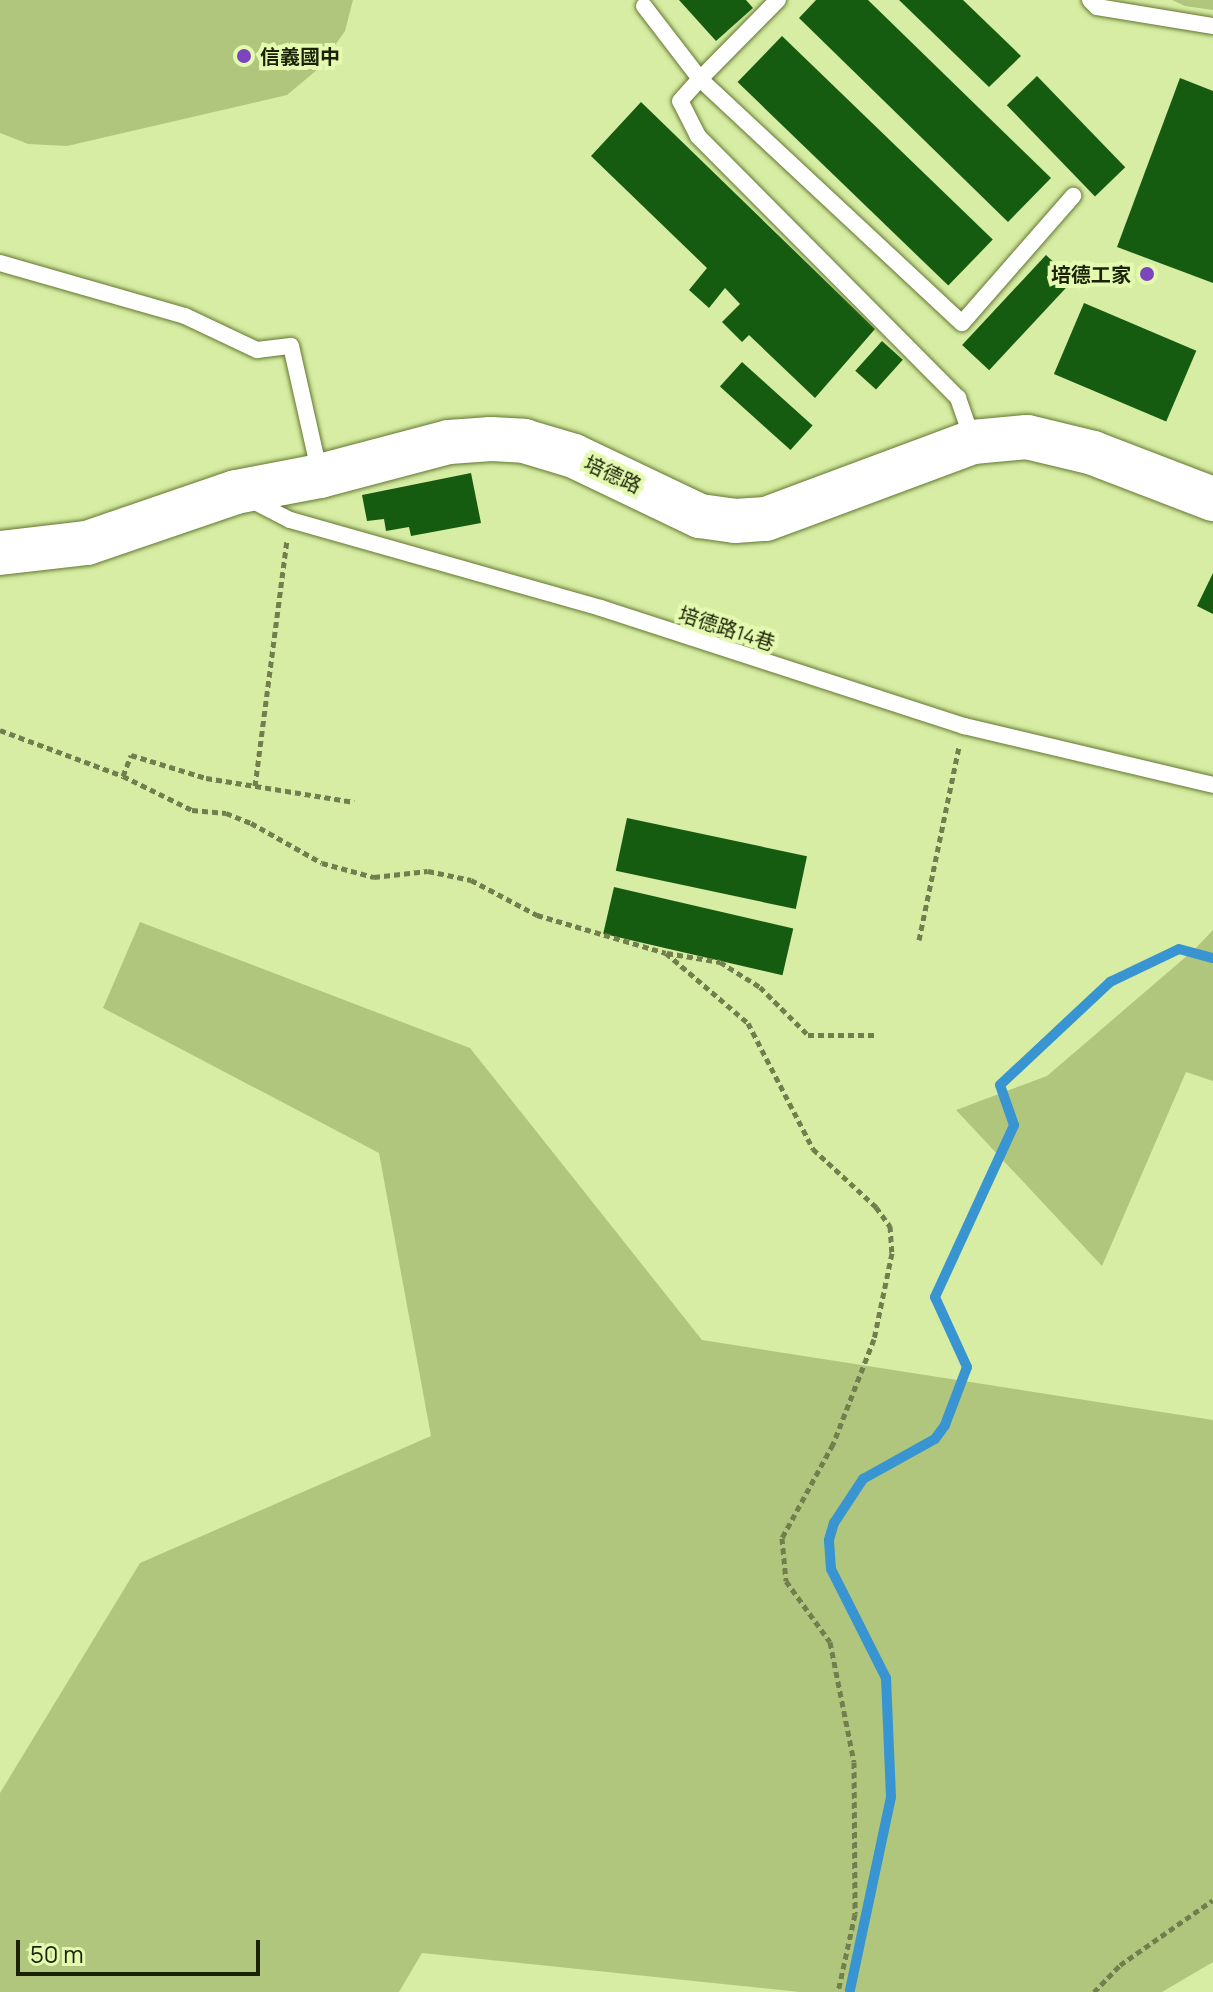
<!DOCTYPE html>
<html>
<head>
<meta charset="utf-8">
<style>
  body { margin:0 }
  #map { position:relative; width:1213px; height:1992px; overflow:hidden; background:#d6eda3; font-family:Manrope,"Noto Sans TC",sans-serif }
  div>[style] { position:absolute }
  .green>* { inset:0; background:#b0c67c }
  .stream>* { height:10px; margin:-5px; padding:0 5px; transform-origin:5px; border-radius:5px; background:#3994d2 }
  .building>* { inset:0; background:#155c11; transform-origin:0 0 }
  .path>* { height:5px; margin-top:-2.5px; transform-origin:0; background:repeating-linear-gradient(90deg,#717f4e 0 6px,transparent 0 10px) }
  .roads { filter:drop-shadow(0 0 2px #647630) drop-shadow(0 0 2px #647630) }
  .lane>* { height:16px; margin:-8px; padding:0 8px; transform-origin:8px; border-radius:8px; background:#fff }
  .secondary>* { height:44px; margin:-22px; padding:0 22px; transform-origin:22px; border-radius:22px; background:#fff }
  .dots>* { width:22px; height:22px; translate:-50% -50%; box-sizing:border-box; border:4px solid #e3fab0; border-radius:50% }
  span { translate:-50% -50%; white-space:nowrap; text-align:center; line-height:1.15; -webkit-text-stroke:8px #e3fab0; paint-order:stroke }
  .poi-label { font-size:20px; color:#1b2205; font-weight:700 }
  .left { translate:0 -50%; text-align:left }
  .right { translate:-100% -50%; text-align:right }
  .street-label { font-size:20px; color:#1b2205 }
  .scale { position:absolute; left:16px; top:1940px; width:244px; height:36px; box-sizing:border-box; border:4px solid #1b2205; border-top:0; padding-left:10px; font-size:24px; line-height:28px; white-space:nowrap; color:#1b2205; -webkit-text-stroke:6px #e3fab0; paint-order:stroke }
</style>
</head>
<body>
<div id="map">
  <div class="green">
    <div style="clip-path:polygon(0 0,353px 0,345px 31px,318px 69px,287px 95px,67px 146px,28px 144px,0 133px)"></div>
    <div style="clip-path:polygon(1172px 0,1213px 0,1213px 10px,1185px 6px)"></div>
    <div style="clip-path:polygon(140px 922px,470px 1048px,702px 1340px,1213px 1420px,1213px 1962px,1162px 1992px,800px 1992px,422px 1953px,399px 1992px,0 1992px,0 1793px,140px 1563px,431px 1436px,379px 1153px,103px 1008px)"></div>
    <div style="clip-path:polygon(1213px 930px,1213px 1081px,1186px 1072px,1102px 1266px,956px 1110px,1047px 1076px,1195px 949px)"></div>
  </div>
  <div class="stream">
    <div style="left:850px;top:1990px;width:197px;rotate:-78deg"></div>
    <div style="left:891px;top:1797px;width:119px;rotate:-92.4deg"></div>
    <div style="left:886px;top:1678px;width:122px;rotate:-116.8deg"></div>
    <div style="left:831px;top:1569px;width:29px;rotate:-94deg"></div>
    <div style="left:829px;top:1540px;width:18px;rotate:-74deg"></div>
    <div style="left:834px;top:1523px;width:53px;rotate:-56.6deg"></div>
    <div style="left:863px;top:1479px;width:82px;rotate:-29.1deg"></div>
    <div style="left:935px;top:1439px;width:17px;rotate:-54deg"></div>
    <div style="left:945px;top:1425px;width:62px;rotate:-69.2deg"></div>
    <div style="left:967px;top:1367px;width:77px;rotate:-114.6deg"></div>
    <div style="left:935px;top:1297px;width:189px;rotate:-65.3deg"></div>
    <div style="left:1014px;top:1125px;width:42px;rotate:-109.3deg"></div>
    <div style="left:1000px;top:1085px;width:151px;rotate:-43.1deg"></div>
    <div style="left:1110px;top:982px;width:76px;rotate:-25.6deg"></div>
    <div style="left:1179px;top:949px;width:35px;rotate:15deg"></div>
  </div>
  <div class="building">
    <div style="clip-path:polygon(679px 0,746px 0,753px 8px,716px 41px)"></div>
    <div style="clip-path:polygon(816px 0,868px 0,1051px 178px,1008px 222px,799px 18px)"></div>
    <div style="clip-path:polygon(899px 0,963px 0,1021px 56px,989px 87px)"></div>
    <div style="left:782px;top:36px;width:293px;height:64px;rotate:44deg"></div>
    <div style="left:1037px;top:76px;width:127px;height:42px;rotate:46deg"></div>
    <div style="clip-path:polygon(1180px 78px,1213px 91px,1213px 283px,1117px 247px)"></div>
    <div style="clip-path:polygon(641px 102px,875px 329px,815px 398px,749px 335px,742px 342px,722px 322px,740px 304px,725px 288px,709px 308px,689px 290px,707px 268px,591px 156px)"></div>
    <div style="left:1046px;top:255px;width:37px;height:123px;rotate:43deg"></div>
    <div style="left:1084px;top:303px;width:122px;height:77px;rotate:23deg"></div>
    <div style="left:882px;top:341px;width:28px;height:40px;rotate:42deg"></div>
    <div style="left:742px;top:362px;width:95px;height:33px;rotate:42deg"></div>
    <div style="clip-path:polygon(471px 473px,481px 523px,411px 536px,409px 527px,386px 531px,384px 519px,367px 521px,362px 495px)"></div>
    <div style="clip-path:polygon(1213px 573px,1213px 614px,1197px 606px)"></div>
    <div style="left:627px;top:818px;width:184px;height:54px;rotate:12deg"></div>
    <div style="left:614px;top:887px;width:184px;height:48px;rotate:13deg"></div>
  </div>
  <div class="path">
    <div style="left:0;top:730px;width:131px;rotate:20.5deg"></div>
    <div style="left:123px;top:776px;width:77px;rotate:26.2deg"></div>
    <div style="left:192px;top:810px;width:34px;rotate:5deg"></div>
    <div style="left:226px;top:813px;width:27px;rotate:22deg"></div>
    <div style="left:251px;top:823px;width:81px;rotate:29.4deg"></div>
    <div style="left:322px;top:863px;width:54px;rotate:15.1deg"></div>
    <div style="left:374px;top:877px;width:54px;rotate:-6.3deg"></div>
    <div style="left:428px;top:871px;width:44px;rotate:11.8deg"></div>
    <div style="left:471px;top:880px;width:75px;rotate:27.9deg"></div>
    <div style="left:537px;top:915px;width:134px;rotate:16.4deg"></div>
    <div style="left:666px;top:953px;width:108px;rotate:40.5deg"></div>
    <div style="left:748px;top:1023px;width:142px;rotate:62.7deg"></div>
    <div style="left:813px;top:1149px;width:86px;rotate:42.6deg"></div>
    <div style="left:876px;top:1207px;width:24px;rotate:54deg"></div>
    <div style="left:890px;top:1226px;width:27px;rotate:86deg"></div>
    <div style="left:892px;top:1253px;width:88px;rotate:101.8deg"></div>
    <div style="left:874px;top:1339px;width:113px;rotate:111.3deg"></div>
    <div style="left:833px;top:1444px;width:107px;rotate:118.5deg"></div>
    <div style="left:782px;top:1538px;width:43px;rotate:84.7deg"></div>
    <div style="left:786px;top:1581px;width:75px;rotate:54.2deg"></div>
    <div style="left:830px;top:1642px;width:122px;rotate:78.7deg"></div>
    <div style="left:854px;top:1762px;width:152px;rotate:89.6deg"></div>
    <div style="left:855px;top:1914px;width:80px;rotate:102.3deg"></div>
    <div style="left:123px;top:776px;width:22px;rotate:-69deg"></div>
    <div style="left:131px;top:755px;width:78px;rotate:17deg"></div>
    <div style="left:206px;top:778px;width:150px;rotate:9.2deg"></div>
    <div style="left:255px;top:786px;width:247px;rotate:-82.6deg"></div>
    <div style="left:919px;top:940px;width:198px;rotate:-78.3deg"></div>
    <div style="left:667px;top:953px;width:54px;rotate:9.6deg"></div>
    <div style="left:720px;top:962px;width:47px;rotate:32deg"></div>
    <div style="left:760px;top:987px;width:68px;rotate:45deg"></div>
    <div style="left:808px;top:1035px;width:68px"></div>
    <div style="left:1094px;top:1992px;width:37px;rotate:-46deg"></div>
    <div style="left:1120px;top:1965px;width:113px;rotate:-35deg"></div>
  </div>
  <div class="roads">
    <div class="lane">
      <div style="left:1090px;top:0;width:10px;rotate:45deg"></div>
      <div style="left:1097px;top:7px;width:118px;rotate:9.3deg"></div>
      <div style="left:644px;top:6px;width:92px;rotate:52.5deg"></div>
      <div style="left:700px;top:79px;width:111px;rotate:-45.4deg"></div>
      <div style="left:0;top:263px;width:192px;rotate:16deg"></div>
      <div style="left:185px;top:316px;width:80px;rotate:25.3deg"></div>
      <div style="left:257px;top:350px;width:34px;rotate:-7deg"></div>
      <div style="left:291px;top:346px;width:132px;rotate:77.3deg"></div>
      <div style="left:973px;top:441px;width:46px;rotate:-109.2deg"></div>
      <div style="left:958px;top:398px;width:369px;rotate:-134.8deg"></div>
      <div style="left:698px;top:136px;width:39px;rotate:-117deg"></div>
      <div style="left:680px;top:101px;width:30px;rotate:-48deg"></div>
      <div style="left:700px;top:79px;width:358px;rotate:43deg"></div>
      <div style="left:962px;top:323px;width:169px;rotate:-48.8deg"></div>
      <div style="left:251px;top:500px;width:44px;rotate:27.1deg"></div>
      <div style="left:290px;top:520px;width:323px;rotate:15.8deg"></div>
      <div style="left:601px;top:608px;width:382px;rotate:18deg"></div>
      <div style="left:964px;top:726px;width:256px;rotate:13.3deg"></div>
    </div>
    <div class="secondary">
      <div style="left:0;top:553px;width:88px;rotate:-6.6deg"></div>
      <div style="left:87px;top:543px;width:157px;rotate:-18.9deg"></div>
      <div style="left:236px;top:492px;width:86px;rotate:-10.8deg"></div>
      <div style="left:320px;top:476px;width:133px;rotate:-14.8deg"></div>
      <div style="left:449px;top:442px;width:42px;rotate:-4.1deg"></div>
      <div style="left:491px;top:439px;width:33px;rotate:3deg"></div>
      <div style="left:524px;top:441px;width:52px;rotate:16.7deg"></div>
      <div style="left:574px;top:456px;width:140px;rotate:25.5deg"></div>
      <div style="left:700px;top:516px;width:35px;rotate:8deg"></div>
      <div style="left:735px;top:521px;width:31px;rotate:-4deg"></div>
      <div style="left:766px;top:519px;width:221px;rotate:-20.4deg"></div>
      <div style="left:973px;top:442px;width:54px;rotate:-5.3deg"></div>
      <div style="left:1027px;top:437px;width:68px;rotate:13.6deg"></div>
      <div style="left:1093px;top:453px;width:129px;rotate:21deg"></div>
    </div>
  </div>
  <div class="dots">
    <div style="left:244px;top:56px;background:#7d45bb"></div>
    <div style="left:1147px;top:274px;background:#7d45bb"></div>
  </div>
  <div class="poi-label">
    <span class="left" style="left:260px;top:56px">信義國中</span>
    <span class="right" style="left:1131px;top:274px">培德工家</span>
  </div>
  <div class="street-label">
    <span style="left:613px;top:474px;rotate:25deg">培德路</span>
    <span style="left:727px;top:628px;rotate:18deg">培德路14巷</span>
  </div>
  <div class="scale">50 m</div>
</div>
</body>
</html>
